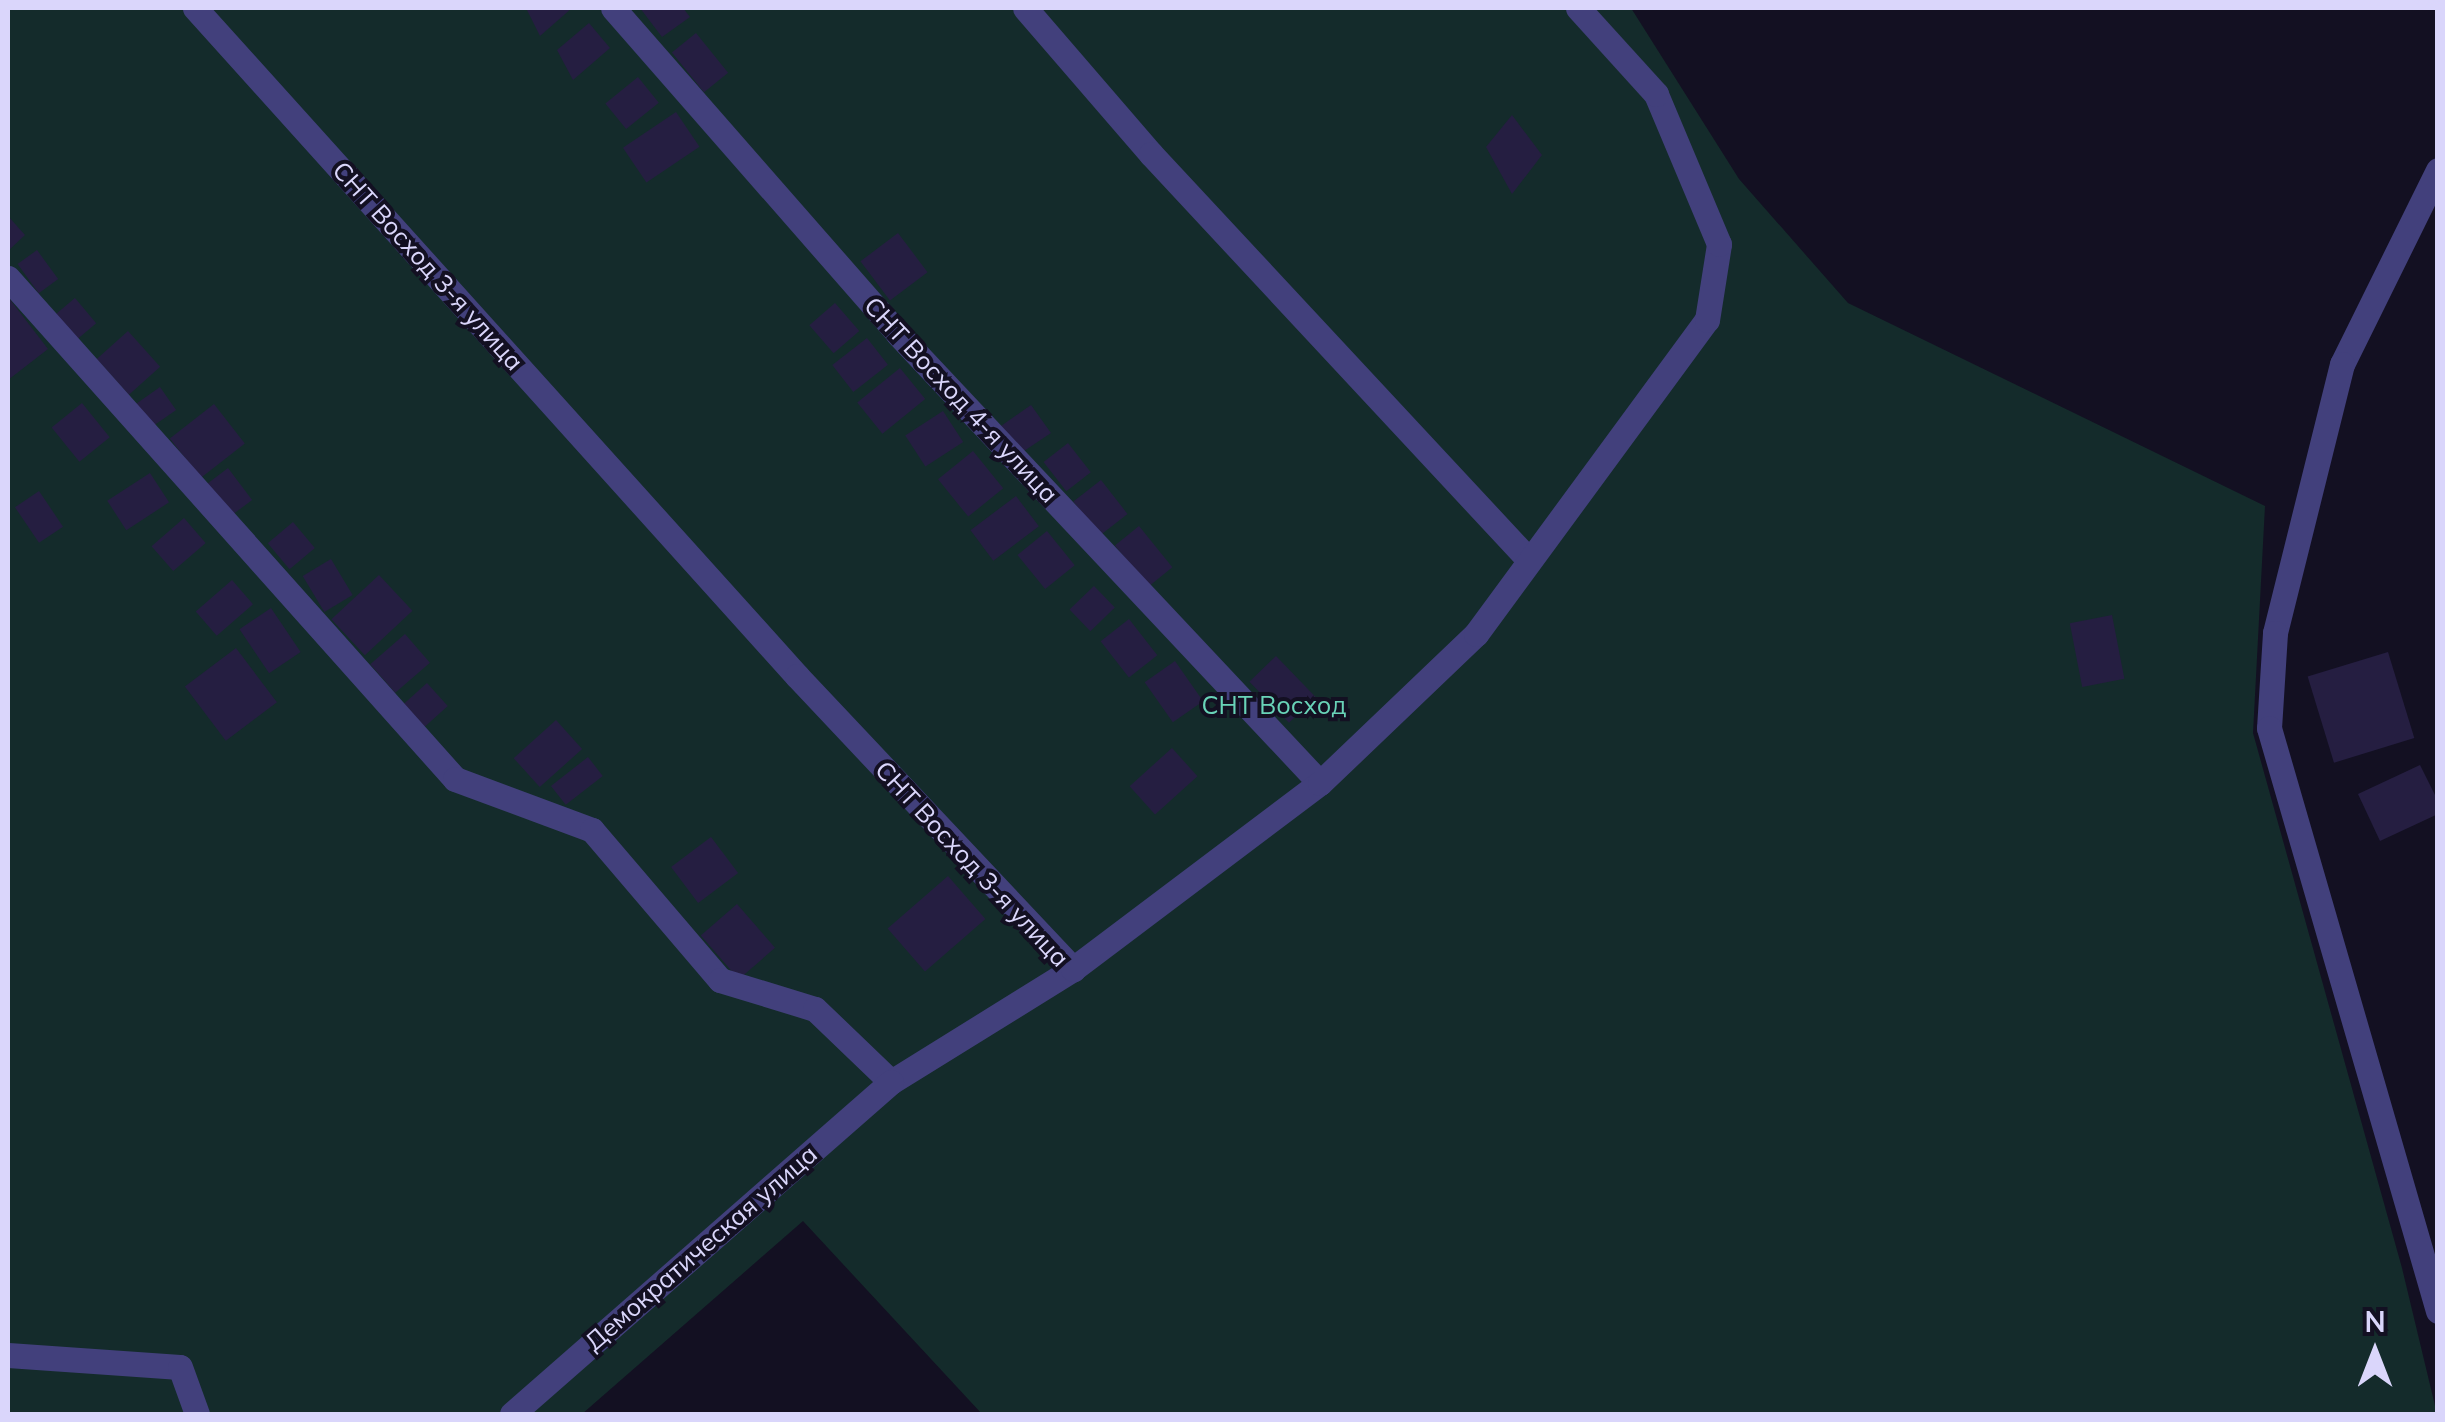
<!DOCTYPE html>
<html>
<head>
<meta charset="utf-8">
<style>
  body { margin:0 }
  #map { position:relative; width:2445px; height:1422px; overflow:hidden; background:#131022; font-family:Mulish,sans-serif }
  div>[style] { position:absolute }
  .green>* { inset:0; background:#142b2b }
  .building>* { inset:0; background:#251e41; transform-origin:0 0 }
  .minor>* { height:25px; margin:-12.5px; padding:0 12.5px; transform-origin:12.5px; border-radius:12.5px; background:#42407c }
  span { translate:-50% -50%; white-space:nowrap; text-align:center; line-height:1.15; -webkit-text-stroke:8px #131022; paint-order:stroke }
  .street-label { font-size:25px; color:#dad6fb }
  .park-label { font-size:25px; color:#69d3b8 }
  .frame { position:absolute; inset:0; border:10px solid #dad6fb; pointer-events:none }
  .north { position:absolute; left:2325px; top:1302px; width:100px; height:100px; -webkit-text-stroke:8px #131022; paint-order:stroke; rotate:0deg; font-size:28px; font-weight:700; line-height:40px; text-align:center; color:#dad6fb }
  .north::after { content:''; display:block; margin:auto; width:35px; height:45px; background:#dad6fb; clip-path:polygon(50% 0,100% 100%,50% 72%,0 100%) }
</style>
</head>
<body>
<div id="map">
  <div class="green">
    <div style="clip-path:polygon(8px 8px,1631px 8px,1739px 179px,1848px 303px,2265px 506px,2253px 733px,2402px 1268px,2437px 1414px,982px 1414px,803px 1221px,582px 1414px,8px 1414px)"></div>
  </div>
  <div class="building">
    <div style="clip-path:polygon(526px 8px,572px 8px,540px 36px)"></div>
    <div style="clip-path:polygon(640px 8px,683px 8px,690px 17px,662px 37px)"></div>
    <div style="clip-path:polygon(589px 23px,610px 48px,573px 80px,557px 50px)"></div>
    <div style="left:696px;top:33px;width:51px;height:31px;rotate:51deg"></div>
    <div style="left:638px;top:77px;width:33px;height:42px;rotate:51deg"></div>
    <div style="left:676px;top:112px;width:42px;height:64px;rotate:56deg"></div>
    <div style="clip-path:polygon(1512px 115px,1542px 155px,1512px 194px,1486px 147px)"></div>
    <div style="clip-path:polygon(8px 216px,25px 235px,8px 251px)"></div>
    <div style="left:898px;top:233px;width:49px;height:47px;rotate:53deg"></div>
    <div style="left:37px;top:250px;width:36px;height:24px;rotate:54deg"></div>
    <div style="clip-path:polygon(8px 297px,48px 349px,8px 380px)"></div>
    <div style="left:75px;top:298px;width:33px;height:26px;rotate:50deg"></div>
    <div style="left:835px;top:303px;width:37px;height:34px;rotate:49deg"></div>
    <div style="left:128px;top:331px;width:48px;height:42px;rotate:48deg"></div>
    <div style="left:867px;top:338px;width:34px;height:44px;rotate:52deg"></div>
    <div style="left:900px;top:368px;width:40px;height:55px;rotate:51deg"></div>
    <div style="left:160px;top:387px;width:28px;height:29px;rotate:55deg"></div>
    <div style="left:82px;top:403px;width:44px;height:39px;rotate:51deg"></div>
    <div style="left:214px;top:404px;width:50px;height:56px;rotate:52deg"></div>
    <div style="clip-path:polygon(1031px 405px,1051px 433px,1024px 451px,991px 433px)"></div>
    <div style="left:943px;top:411px;width:37px;height:45px;rotate:57deg"></div>
    <div style="left:1068px;top:443px;width:37px;height:31px;rotate:52deg"></div>
    <div style="left:973px;top:451px;width:48px;height:45px;rotate:51deg"></div>
    <div style="left:228px;top:468px;width:40px;height:26px;rotate:53deg"></div>
    <div style="left:150px;top:473px;width:35px;height:51px;rotate:57deg"></div>
    <div style="left:1101px;top:480px;width:43px;height:35px;rotate:52deg"></div>
    <div style="left:39px;top:491px;width:43px;height:29px;rotate:56deg"></div>
    <div style="left:1016px;top:496px;width:38px;height:57px;rotate:53deg"></div>
    <div style="left:184px;top:518px;width:33px;height:43px;rotate:49deg"></div>
    <div style="left:293px;top:522px;width:34px;height:33px;rotate:50deg"></div>
    <div style="left:1139px;top:526px;width:53px;height:31px;rotate:51deg"></div>
    <div style="left:1047px;top:531px;width:44px;height:38px;rotate:51deg"></div>
    <div style="left:331px;top:559px;width:42px;height:33px;rotate:59deg"></div>
    <div style="left:379px;top:575px;width:49px;height:65px;rotate:47deg"></div>
    <div style="left:232px;top:580px;width:32px;height:48px;rotate:49deg"></div>
    <div style="left:1094px;top:586px;width:30px;height:34px;rotate:46deg"></div>
    <div style="left:271px;top:608px;width:53px;height:38px;rotate:56deg"></div>
    <div style="left:2112px;top:615px;width:65px;height:43px;rotate:79deg"></div>
    <div style="left:1129px;top:619px;width:46px;height:36px;rotate:52deg"></div>
    <div style="left:405px;top:634px;width:38px;height:46px;rotate:49deg"></div>
    <div style="left:236px;top:648px;width:68px;height:64px;rotate:53deg"></div>
    <div style="left:2388px;top:652px;width:90px;height:84px;rotate:73deg"></div>
    <div style="left:1276px;top:656px;width:57px;height:37px;rotate:46deg"></div>
    <div style="left:1175px;top:661px;width:49px;height:37px;rotate:55deg"></div>
    <div style="left:427px;top:683px;width:31px;height:31px;rotate:48deg"></div>
    <div style="left:556px;top:720px;width:39px;height:57px;rotate:48deg"></div>
    <div style="left:1172px;top:748px;width:38px;height:57px;rotate:48deg"></div>
    <div style="left:588px;top:757px;width:24px;height:47px;rotate:52deg"></div>
    <div style="clip-path:polygon(2420px 765px,2438px 801px,2438px 814px,2380px 841px,2358px 794px)"></div>
    <div style="left:711px;top:837px;width:45px;height:50px;rotate:53deg"></div>
    <div style="left:948px;top:876px;width:57px;height:80px;rotate:49deg"></div>
    <div style="left:737px;top:904px;width:58px;height:48px;rotate:49deg"></div>
  </div>
  <div class="minor">
    <div style="left:195px;top:8px;width:899px;rotate:47.97deg"></div>
    <div style="left:797px;top:676px;width:403px;rotate:46.7deg"></div>
    <div style="left:613px;top:8px;width:433px;rotate:48.8deg"></div>
    <div style="left:898px;top:334px;width:616px;rotate:46.78deg"></div>
    <div style="left:1025px;top:8px;width:193px;rotate:49.2deg"></div>
    <div style="left:1151px;top:154px;width:553px;rotate:47.05deg"></div>
    <div style="left:2438px;top:170px;width:216px;rotate:116.3deg"></div>
    <div style="left:2342px;top:364px;width:277px;rotate:104deg"></div>
    <div style="left:2275px;top:633px;width:95px;rotate:93.6deg"></div>
    <div style="left:2269px;top:728px;width:607px;rotate:73.83deg"></div>
    <div style="left:8px;top:278px;width:671px;rotate:48.26deg"></div>
    <div style="left:455px;top:779px;width:146px;rotate:20.4deg"></div>
    <div style="left:592px;top:830px;width:197px;rotate:49.5deg"></div>
    <div style="left:720px;top:980px;width:99px;rotate:17deg"></div>
    <div style="left:815px;top:1009px;width:105px;rotate:43.8deg"></div>
    <div style="left:891px;top:1082px;width:214px;rotate:-31.8deg"></div>
    <div style="left:1073px;top:969px;width:309px;rotate:-37deg"></div>
    <div style="left:1320px;top:783px;width:216px;rotate:-43.7deg"></div>
    <div style="left:1476px;top:634px;width:390px;rotate:-53.7deg"></div>
    <div style="left:1707px;top:320px;width:77px;rotate:-81deg"></div>
    <div style="left:1719px;top:244px;width:163px;rotate:-112.8deg"></div>
    <div style="left:1656px;top:94px;width:116px;rotate:-132.2deg"></div>
    <div style="left:8px;top:1355px;width:172px;rotate:4deg"></div>
    <div style="left:180px;top:1367px;width:50px;rotate:70.1deg"></div>
    <div style="left:512px;top:1414px;width:504px;rotate:-41.22deg"></div>
  </div>
  <div class="street-label">
    <span style="left:428px;top:266px;rotate:48deg">СНТ Восход 3-я улица</span>
    <span style="left:961px;top:400px;rotate:47deg">СНТ Восход 4-я улица</span>
    <span style="left:972px;top:864px;rotate:47deg">СНТ Восход 3-я улица</span>
    <span style="left:701px;top:1248px;rotate:-41deg">Демократическая улица</span>
  </div>
  <div class="park-label">
    <span style="left:1274px;top:705px">СНТ Восход</span>
  </div>
  <div class="frame"></div>
  <div class="north">N</div>
</div>
</body>
</html>
